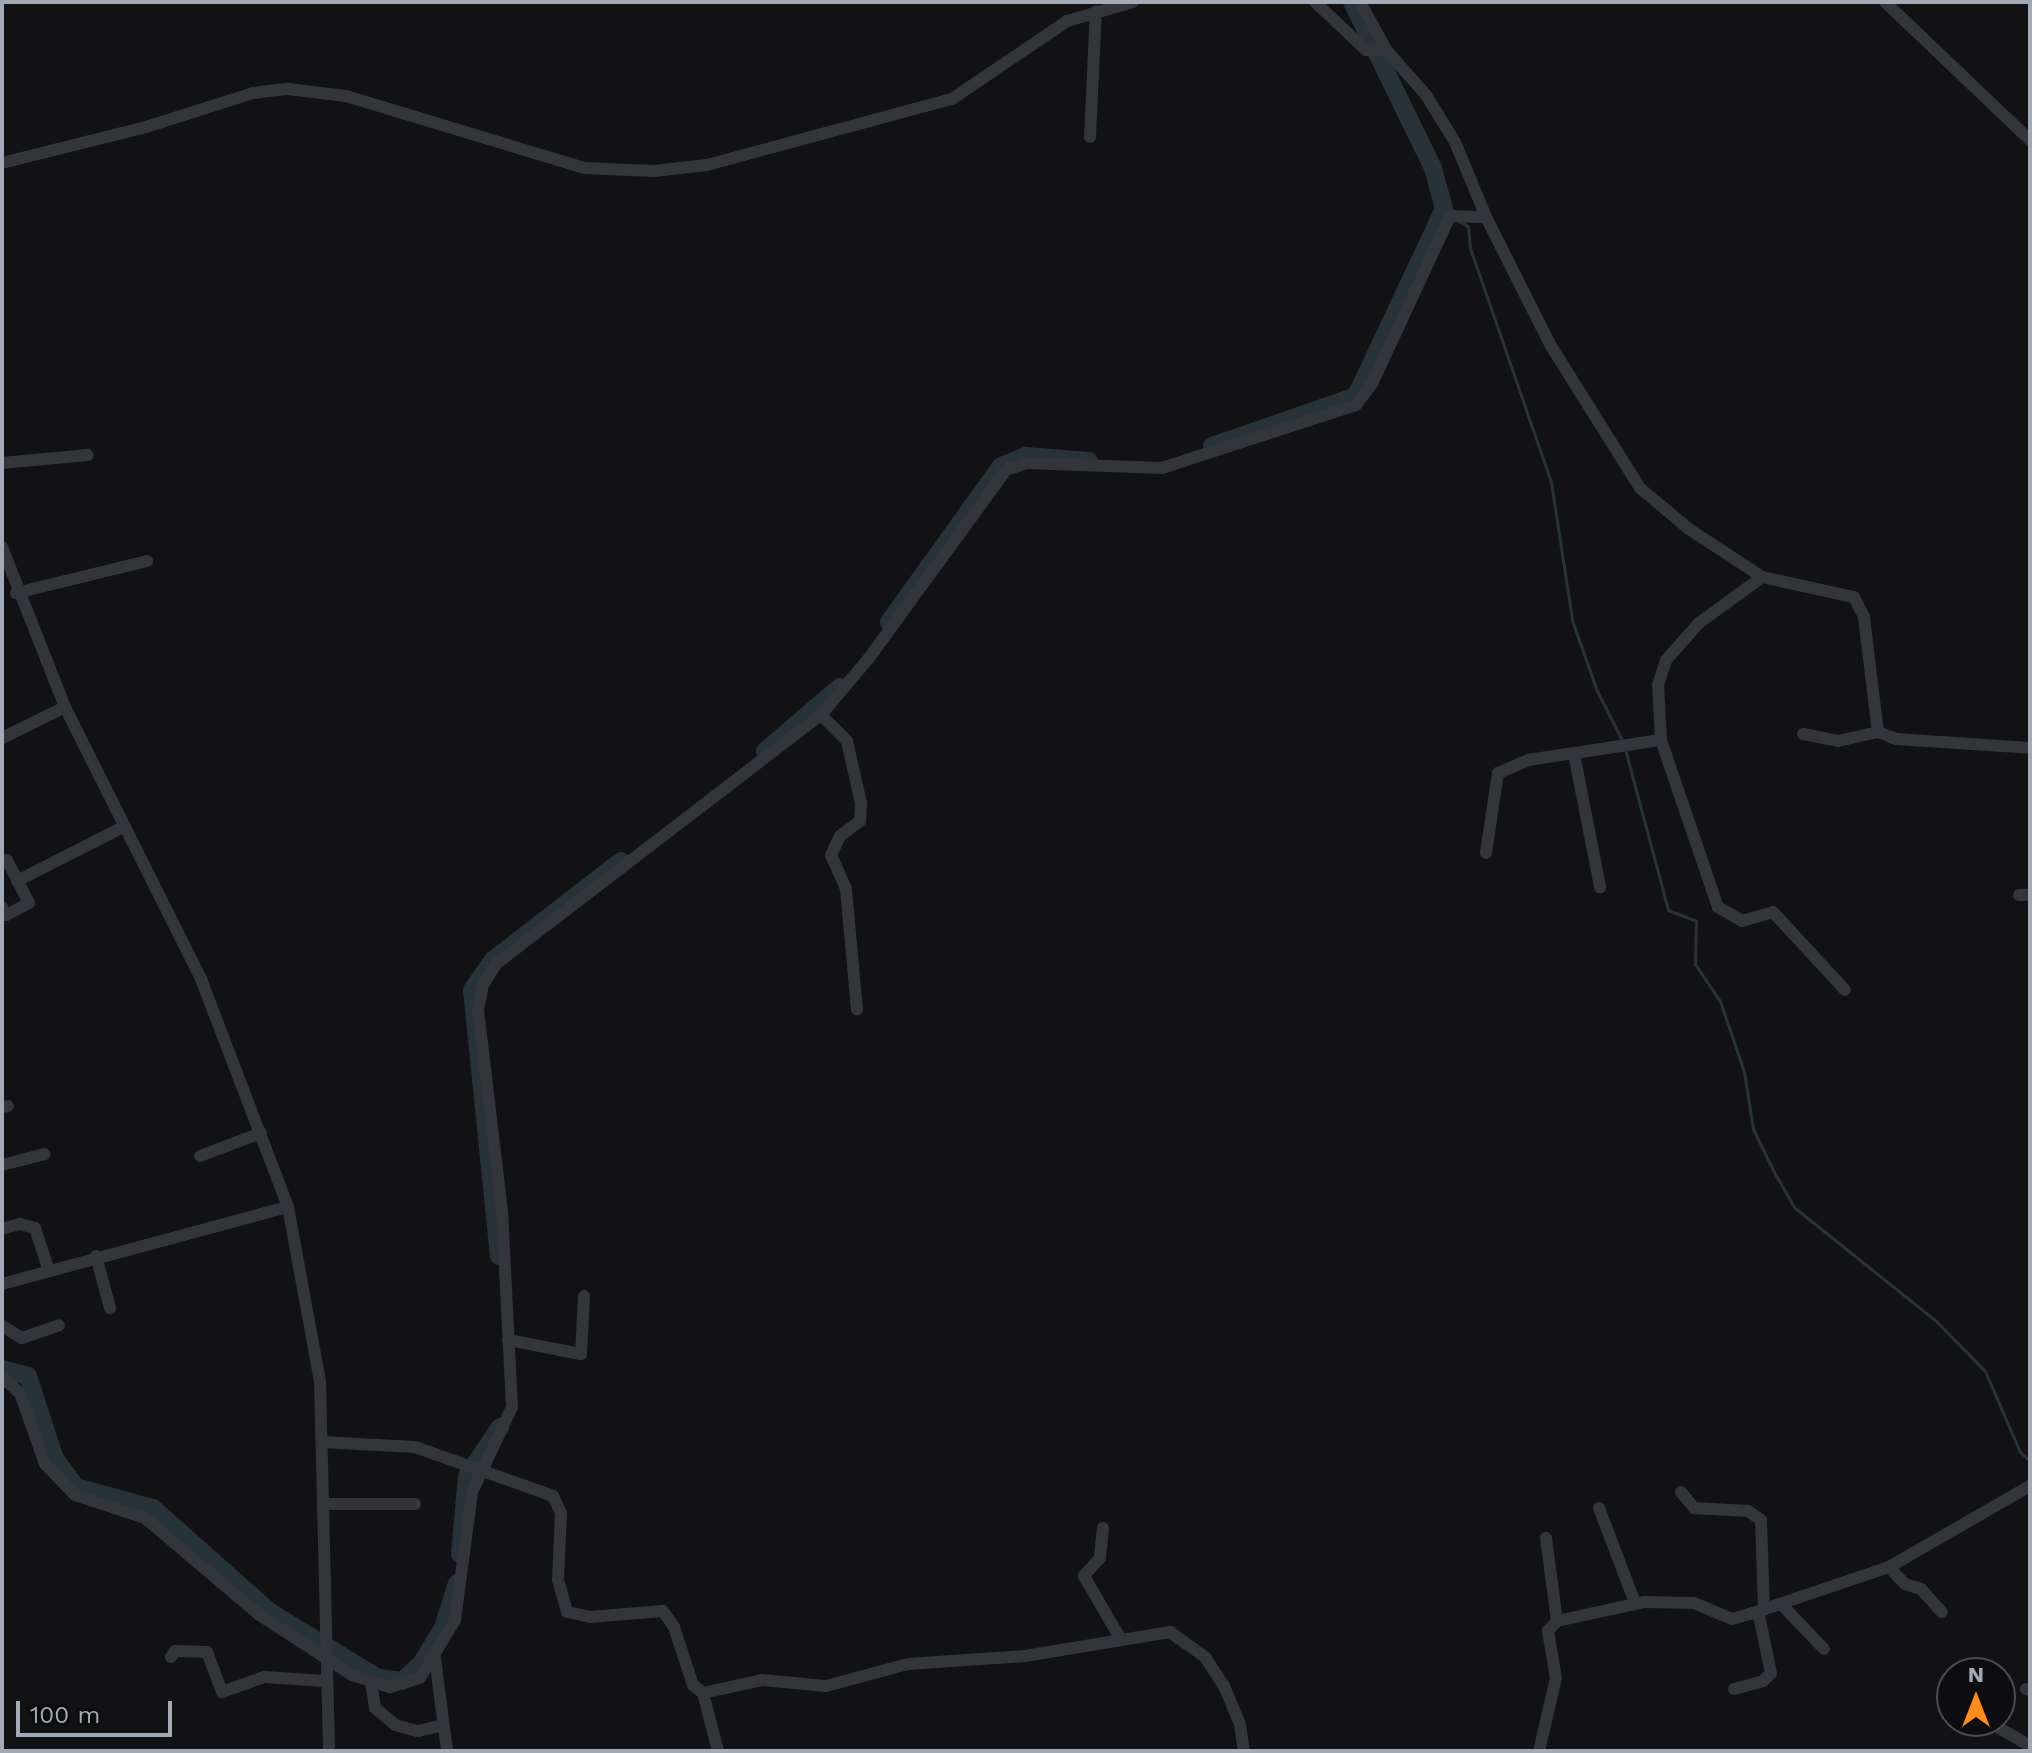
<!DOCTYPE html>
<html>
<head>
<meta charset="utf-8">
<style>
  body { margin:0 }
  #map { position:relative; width:2032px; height:1753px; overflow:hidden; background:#121214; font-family:"Work Sans",sans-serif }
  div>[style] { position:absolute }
  .stream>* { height:3px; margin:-1.5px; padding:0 1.5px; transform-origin:1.5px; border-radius:1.5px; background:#273338 }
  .river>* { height:18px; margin:-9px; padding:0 9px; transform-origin:9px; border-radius:9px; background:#273338 }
  .street>* { height:12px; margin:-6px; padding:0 6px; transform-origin:6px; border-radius:6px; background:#323539 }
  span { translate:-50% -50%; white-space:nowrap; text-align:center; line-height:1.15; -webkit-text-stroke:6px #0d0d0f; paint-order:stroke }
  .frame { position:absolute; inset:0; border:4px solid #a2abb5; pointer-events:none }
  .north { position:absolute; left:1936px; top:1657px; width:80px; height:80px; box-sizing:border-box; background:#0d0d0f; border:2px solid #494c51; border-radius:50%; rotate:0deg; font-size:22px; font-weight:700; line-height:32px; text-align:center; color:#a2abb5 }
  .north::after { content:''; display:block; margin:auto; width:28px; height:36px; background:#ff8d1e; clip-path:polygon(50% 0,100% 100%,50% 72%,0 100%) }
  .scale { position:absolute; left:16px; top:1701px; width:156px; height:36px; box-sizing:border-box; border:4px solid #a2abb5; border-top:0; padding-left:10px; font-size:24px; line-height:28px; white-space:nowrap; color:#a2abb5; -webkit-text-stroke:6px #0d0d0f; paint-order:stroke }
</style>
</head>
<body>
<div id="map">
  <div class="stream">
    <div style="left:1460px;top:222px;width:9px;rotate:27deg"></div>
    <div style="left:1468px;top:226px;width:22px;rotate:85deg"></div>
    <div style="left:1470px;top:248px;width:248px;rotate:70.9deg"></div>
    <div style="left:1551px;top:482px;width:140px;rotate:81.3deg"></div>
    <div style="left:1572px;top:620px;width:75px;rotate:70.6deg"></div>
    <div style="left:1597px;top:691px;width:57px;rotate:63deg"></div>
    <div style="left:1625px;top:749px;width:167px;rotate:75deg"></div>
    <div style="left:1668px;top:910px;width:30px;rotate:21deg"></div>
    <div style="left:1696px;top:921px;width:43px;rotate:91.3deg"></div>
    <div style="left:1695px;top:964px;width:45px;rotate:56deg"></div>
    <div style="left:1720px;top:1001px;width:75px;rotate:71.3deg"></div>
    <div style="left:1744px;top:1072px;width:58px;rotate:81deg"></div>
    <div style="left:1753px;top:1129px;width:50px;rotate:63.9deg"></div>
    <div style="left:1775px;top:1174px;width:39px;rotate:60deg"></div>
    <div style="left:1795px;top:1208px;width:179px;rotate:38.7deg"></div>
    <div style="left:1935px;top:1320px;width:71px;rotate:45.6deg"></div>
    <div style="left:1985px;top:1371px;width:88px;rotate:66.6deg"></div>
    <div style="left:2020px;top:1452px;width:13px;rotate:42deg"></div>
  </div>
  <div class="river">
    <div style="left:1212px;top:446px;width:152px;rotate:-19.1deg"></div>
    <div style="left:1356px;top:396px;width:207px;rotate:-64.8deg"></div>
    <div style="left:1444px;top:209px;width:42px;rotate:-105deg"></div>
    <div style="left:1433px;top:168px;width:185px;rotate:-116deg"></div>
    <div style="left:889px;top:622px;width:192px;rotate:-54.3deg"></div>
    <div style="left:1001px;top:466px;width:27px;rotate:-22deg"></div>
    <div style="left:1026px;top:456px;width:63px;rotate:4.5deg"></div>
    <div style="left:765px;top:751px;width:99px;rotate:-40.5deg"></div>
    <div style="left:499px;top:1256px;width:267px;rotate:-95.8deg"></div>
    <div style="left:472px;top:990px;width:37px;rotate:-55deg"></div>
    <div style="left:493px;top:960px;width:162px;rotate:-37.7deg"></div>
    <div style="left:2px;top:1369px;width:27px;rotate:15deg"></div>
    <div style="left:28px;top:1376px;width:87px;rotate:72deg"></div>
    <div style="left:55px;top:1459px;width:35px;rotate:53deg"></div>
    <div style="left:76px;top:1487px;width:80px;rotate:15.3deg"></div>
    <div style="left:153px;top:1508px;width:157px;rotate:41.6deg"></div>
    <div style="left:270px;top:1612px;width:127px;rotate:31.4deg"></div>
    <div style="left:378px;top:1678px;width:24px;rotate:7deg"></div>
    <div style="left:402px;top:1681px;width:25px;rotate:-42deg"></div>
    <div style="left:421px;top:1664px;width:42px;rotate:-58.6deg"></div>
    <div style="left:443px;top:1628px;width:47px;rotate:-72.7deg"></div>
    <div style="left:460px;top:1554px;width:78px;rotate:-84.9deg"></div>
    <div style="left:467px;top:1476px;width:59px;rotate:-56deg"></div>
  </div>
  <div class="street">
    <div style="left:1315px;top:2px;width:70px;rotate:43.3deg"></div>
    <div style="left:1366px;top:50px;width:21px;rotate:3deg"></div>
    <div style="left:1387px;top:51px;width:59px;rotate:48.4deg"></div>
    <div style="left:1426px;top:95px;width:55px;rotate:58.3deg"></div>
    <div style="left:1455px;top:142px;width:81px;rotate:67.5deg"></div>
    <div style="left:1486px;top:217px;width:144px;rotate:63.3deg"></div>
    <div style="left:1551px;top:346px;width:168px;rotate:57.9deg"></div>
    <div style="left:1640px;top:488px;width:64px;rotate:39.9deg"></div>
    <div style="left:1689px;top:529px;width:87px;rotate:33.3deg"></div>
    <div style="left:1762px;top:577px;width:94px;rotate:12.3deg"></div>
    <div style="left:1854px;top:597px;width:22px;rotate:63deg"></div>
    <div style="left:1864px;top:617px;width:116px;rotate:83.1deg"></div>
    <div style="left:1878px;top:732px;width:19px;rotate:21deg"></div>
    <div style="left:1896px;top:739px;width:134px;rotate:3.8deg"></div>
    <div style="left:1360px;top:2px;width:56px;rotate:61.1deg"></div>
    <div style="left:1885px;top:2px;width:200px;rotate:43.6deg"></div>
    <div style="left:1090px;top:137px;width:126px;rotate:-87.3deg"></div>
    <div style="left:2px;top:163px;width:148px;rotate:-14deg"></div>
    <div style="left:146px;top:127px;width:112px;rotate:-17.6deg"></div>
    <div style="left:253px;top:93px;width:35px;rotate:-7deg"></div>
    <div style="left:288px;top:89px;width:58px;rotate:6.9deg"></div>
    <div style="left:346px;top:96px;width:249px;rotate:16.8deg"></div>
    <div style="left:584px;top:168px;width:70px;rotate:2.5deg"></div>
    <div style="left:654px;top:171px;width:53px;rotate:-6.5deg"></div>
    <div style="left:707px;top:165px;width:254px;rotate:-15.1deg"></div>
    <div style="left:952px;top:99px;width:139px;rotate:-34.1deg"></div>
    <div style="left:1067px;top:21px;width:69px;rotate:-16.1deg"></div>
    <div style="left:2px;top:463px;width:86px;rotate:-5.3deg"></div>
    <div style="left:2px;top:547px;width:172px;rotate:68.5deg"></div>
    <div style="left:65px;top:707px;width:304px;rotate:63.4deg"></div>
    <div style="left:201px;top:979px;width:244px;rotate:69.1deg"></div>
    <div style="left:288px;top:1207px;width:177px;rotate:79.6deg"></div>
    <div style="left:320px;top:1381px;width:370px;rotate:88.6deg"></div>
    <div style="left:16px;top:593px;width:135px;rotate:-13.7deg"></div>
    <div style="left:821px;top:715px;width:37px;rotate:45deg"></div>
    <div style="left:847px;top:741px;width:64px;rotate:77.3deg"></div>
    <div style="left:861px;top:803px;width:18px;rotate:93deg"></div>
    <div style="left:860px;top:821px;width:25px;rotate:143deg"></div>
    <div style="left:840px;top:836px;width:21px;rotate:115deg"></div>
    <div style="left:831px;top:855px;width:37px;rotate:66deg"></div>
    <div style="left:846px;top:889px;width:121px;rotate:84.8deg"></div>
    <div style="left:1803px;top:734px;width:36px;rotate:11deg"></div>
    <div style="left:1838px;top:741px;width:41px;rotate:-12.7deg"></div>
    <div style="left:2px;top:738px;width:70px;rotate:-26.2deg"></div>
    <div style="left:1661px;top:740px;width:176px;rotate:71.2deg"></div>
    <div style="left:1718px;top:907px;width:28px;rotate:30deg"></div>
    <div style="left:1742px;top:921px;width:32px;rotate:-16deg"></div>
    <div style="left:1773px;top:912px;width:106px;rotate:47.3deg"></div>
    <div style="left:1574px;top:754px;width:136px;rotate:78.9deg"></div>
    <div style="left:1486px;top:853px;width:81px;rotate:-81.5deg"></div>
    <div style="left:1498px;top:773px;width:33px;rotate:-23deg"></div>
    <div style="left:1528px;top:760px;width:134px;rotate:-8.6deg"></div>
    <div style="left:1661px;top:740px;width:55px;rotate:-93.1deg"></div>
    <div style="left:1658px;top:685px;width:26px;rotate:-72deg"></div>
    <div style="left:1666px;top:660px;width:50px;rotate:-48.3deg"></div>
    <div style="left:1699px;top:623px;width:78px;rotate:-36.1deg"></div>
    <div style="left:2px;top:862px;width:5px;rotate:-22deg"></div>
    <div style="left:7px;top:860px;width:48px;rotate:62.9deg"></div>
    <div style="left:29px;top:903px;width:26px;rotate:152deg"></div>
    <div style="left:6px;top:915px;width:9px;rotate:-117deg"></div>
    <div style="left:17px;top:881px;width:121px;rotate:-27deg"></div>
    <div style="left:2019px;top:895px;width:11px"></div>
    <div style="left:2px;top:1107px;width:6px;rotate:-9deg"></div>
    <div style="left:200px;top:1156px;width:65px;rotate:-20.7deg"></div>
    <div style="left:2px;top:1165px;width:44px;rotate:-14.3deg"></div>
    <div style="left:2px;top:1229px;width:19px;rotate:-16deg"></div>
    <div style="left:20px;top:1224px;width:16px;rotate:15deg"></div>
    <div style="left:35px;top:1228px;width:42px;rotate:72deg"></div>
    <div style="left:96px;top:1256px;width:54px;rotate:74.9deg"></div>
    <div style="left:2px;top:1284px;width:296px;rotate:-15.1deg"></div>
    <div style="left:2px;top:1326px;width:23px;rotate:31deg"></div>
    <div style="left:22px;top:1338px;width:39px;rotate:-19deg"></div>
    <div style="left:508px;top:1340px;width:74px;rotate:10.9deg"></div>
    <div style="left:581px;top:1354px;width:58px;rotate:-87deg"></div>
    <div style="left:2px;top:1377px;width:24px;rotate:42deg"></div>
    <div style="left:20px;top:1393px;width:75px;rotate:70.6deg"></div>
    <div style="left:45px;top:1464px;width:43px;rotate:45.9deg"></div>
    <div style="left:75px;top:1495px;width:74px;rotate:18.2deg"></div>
    <div style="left:145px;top:1518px;width:148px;rotate:40.3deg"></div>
    <div style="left:258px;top:1614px;width:112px;rotate:33deg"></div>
    <div style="left:352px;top:1675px;width:40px;rotate:18deg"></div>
    <div style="left:390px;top:1687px;width:31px;rotate:-17deg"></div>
    <div style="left:420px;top:1678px;width:68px;rotate:-58.9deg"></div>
    <div style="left:455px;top:1620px;width:129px;rotate:-82.4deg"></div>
    <div style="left:472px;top:1492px;width:94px;rotate:-64.8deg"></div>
    <div style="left:512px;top:1407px;width:196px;rotate:-92.9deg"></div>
    <div style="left:502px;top:1211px;width:202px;rotate:-96.8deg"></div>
    <div style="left:478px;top:1010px;width:25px;rotate:-79deg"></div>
    <div style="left:483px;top:985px;width:25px;rotate:-58deg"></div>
    <div style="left:496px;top:964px;width:409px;rotate:-37.5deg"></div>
    <div style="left:821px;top:715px;width:75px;rotate:-49.9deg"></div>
    <div style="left:869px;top:658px;width:233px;rotate:-53.9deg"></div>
    <div style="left:1006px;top:470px;width:21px;rotate:-19deg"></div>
    <div style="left:1026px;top:463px;width:136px;rotate:2.1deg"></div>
    <div style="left:1162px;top:468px;width:204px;rotate:-18deg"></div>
    <div style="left:1356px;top:405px;width:26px;rotate:-53deg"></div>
    <div style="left:1372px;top:384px;width:185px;rotate:-65.1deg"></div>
    <div style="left:1450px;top:216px;width:36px;rotate:2deg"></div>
    <div style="left:322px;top:1442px;width:93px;rotate:3.1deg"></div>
    <div style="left:415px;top:1447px;width:146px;rotate:19.5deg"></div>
    <div style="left:553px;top:1496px;width:19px;rotate:65deg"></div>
    <div style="left:561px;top:1513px;width:67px;rotate:92.6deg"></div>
    <div style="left:558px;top:1580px;width:33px;rotate:74deg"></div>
    <div style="left:567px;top:1612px;width:24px;rotate:12deg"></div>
    <div style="left:590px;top:1617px;width:73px;rotate:-4.7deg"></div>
    <div style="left:663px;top:1611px;width:19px;rotate:55deg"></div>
    <div style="left:674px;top:1627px;width:61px;rotate:71.9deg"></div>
    <div style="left:693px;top:1685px;width:13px;rotate:39deg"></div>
    <div style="left:703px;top:1693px;width:60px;rotate:-12.4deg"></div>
    <div style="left:762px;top:1680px;width:64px;rotate:5.4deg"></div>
    <div style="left:826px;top:1686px;width:85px;rotate:-15deg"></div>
    <div style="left:908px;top:1664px;width:117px;rotate:-3.9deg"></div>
    <div style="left:1025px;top:1656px;width:147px;rotate:-9.4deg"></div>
    <div style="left:1170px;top:1632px;width:43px;rotate:35.5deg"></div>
    <div style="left:1205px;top:1657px;width:35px;rotate:57deg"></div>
    <div style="left:1224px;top:1686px;width:41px;rotate:67.2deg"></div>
    <div style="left:1240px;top:1724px;width:27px;rotate:82deg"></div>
    <div style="left:1681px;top:1492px;width:21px;rotate:51deg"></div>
    <div style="left:1694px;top:1508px;width:54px;rotate:3.2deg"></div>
    <div style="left:1748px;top:1511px;width:16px;rotate:35deg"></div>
    <div style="left:1761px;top:1520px;width:89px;rotate:88.1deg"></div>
    <div style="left:323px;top:1504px;width:92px"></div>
    <div style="left:1599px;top:1508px;width:102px;rotate:69.2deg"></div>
    <div style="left:1103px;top:1528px;width:30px;rotate:96deg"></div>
    <div style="left:1100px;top:1558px;width:24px;rotate:132deg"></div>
    <div style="left:1084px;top:1576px;width:72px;rotate:59.9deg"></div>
    <div style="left:1546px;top:1538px;width:84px;rotate:82.5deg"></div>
    <div style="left:1889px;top:1567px;width:23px;rotate:47deg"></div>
    <div style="left:1905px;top:1584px;width:17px;rotate:17deg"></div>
    <div style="left:1921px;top:1589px;width:31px;rotate:48deg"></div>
    <div style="left:1781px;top:1604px;width:62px;rotate:46.3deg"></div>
    <div style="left:171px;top:1657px;width:7px;rotate:-56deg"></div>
    <div style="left:175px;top:1651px;width:32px;rotate:2deg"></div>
    <div style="left:207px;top:1652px;width:43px;rotate:69.4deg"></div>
    <div style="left:222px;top:1692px;width:45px;rotate:-19.7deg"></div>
    <div style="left:264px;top:1677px;width:61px;rotate:3.8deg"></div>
    <div style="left:435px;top:1658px;width:94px;rotate:82.6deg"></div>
    <div style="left:371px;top:1682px;width:26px;rotate:81deg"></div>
    <div style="left:375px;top:1708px;width:26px;rotate:40deg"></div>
    <div style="left:395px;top:1725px;width:24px;rotate:15deg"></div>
    <div style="left:418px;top:1731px;width:26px;rotate:-13deg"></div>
    <div style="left:1734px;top:1689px;width:30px;rotate:-15deg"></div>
    <div style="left:1763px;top:1681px;width:11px;rotate:-45deg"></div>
    <div style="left:1771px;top:1673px;width:63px;rotate:-101.8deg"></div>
    <div style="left:2026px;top:1689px;width:4px;rotate:14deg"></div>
    <div style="left:703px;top:1693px;width:60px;rotate:75.5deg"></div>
    <div style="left:1999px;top:1728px;width:36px;rotate:30deg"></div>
    <div style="left:1539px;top:1751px;width:75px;rotate:-76.9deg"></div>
    <div style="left:1556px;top:1678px;width:48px;rotate:-99.7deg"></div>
    <div style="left:1548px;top:1631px;width:13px;rotate:-48deg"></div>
    <div style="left:1557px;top:1621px;width:90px;rotate:-12.2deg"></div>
    <div style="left:1645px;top:1602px;width:49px;rotate:1.2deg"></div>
    <div style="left:1694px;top:1603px;width:41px;rotate:22.8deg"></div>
    <div style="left:1732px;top:1619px;width:19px;rotate:-16deg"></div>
    <div style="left:1750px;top:1614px;width:147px;rotate:-18.7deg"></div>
    <div style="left:1889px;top:1567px;width:163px;rotate:-29.9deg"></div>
  </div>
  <div class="frame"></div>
  <div class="north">N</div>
  <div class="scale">100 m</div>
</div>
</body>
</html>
